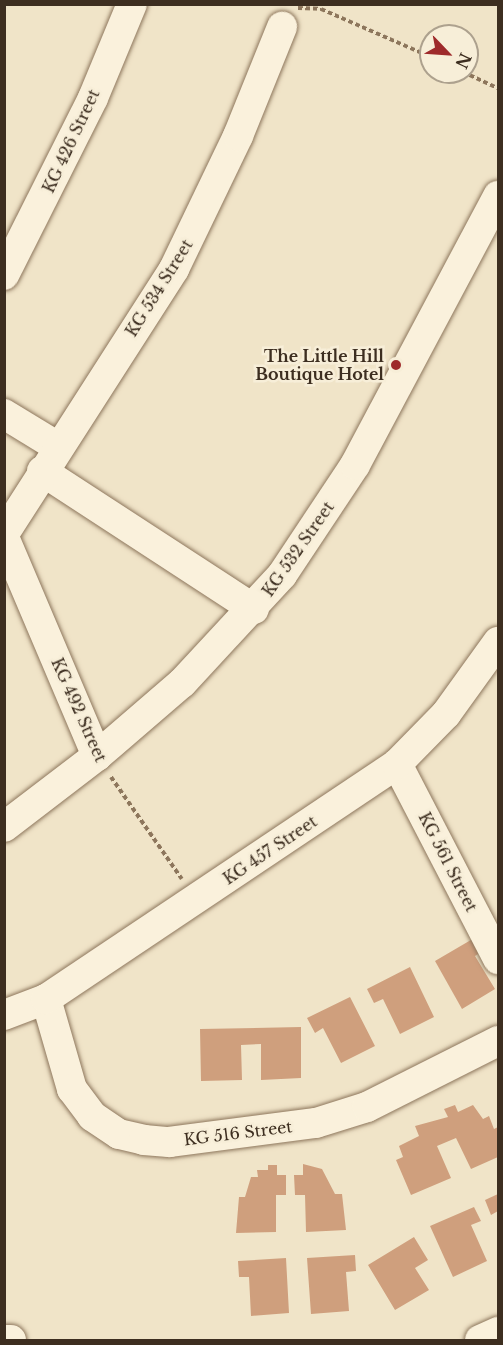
<!DOCTYPE html>
<html>
<head>
<meta charset="utf-8">
<style>
  body { margin:0 }
  #map { position:relative; width:503px; height:1345px; overflow:hidden; background:#f0e4c8; font-family:"Libre Baskerville",serif }
  div>[style] { position:absolute }
  .building>* { inset:0; background:#cf9f7d }
  .path>* { height:4px; margin-top:-2px; transform-origin:0; background:repeating-linear-gradient(90deg,#8d765c 0 4.5px,transparent 0 7.5px) }
  .roads { filter:drop-shadow(0 0 2px #8d765c) drop-shadow(0 0 2px #8d765c) }
  .minor>* { height:30px; margin:-15px; padding:0 15px; transform-origin:15px; border-radius:15px; background:#faf1dc }
  .dots>* { width:16px; height:16px; translate:-50% -50%; box-sizing:border-box; border:3px solid #f7eed8; border-radius:50% }
  span { translate:-50% -50%; white-space:nowrap; text-align:center; line-height:1.15; -webkit-text-stroke:5px #f7eed8; paint-order:stroke }
  .street-label { font-size:16px; color:#3d2e20 }
  .poi-label { font-size:16px; color:#3d2e20; font-weight:700 }
  .right { translate:-100% -50%; text-align:right }
  .frame { position:absolute; inset:0; border:6px solid #3d2e20; pointer-events:none }
  .north { position:absolute; left:419px; top:24px; width:60px; height:60px; box-sizing:border-box; background:#f7eed8; border:2px solid #ada18e; border-radius:50%; rotate:115deg; font-size:16px; font-weight:700; line-height:24px; text-align:center; color:#3d2e20 }
  .north::after { content:''; display:block; margin:auto; width:21px; height:27px; background:#9e2a2b; clip-path:polygon(50% 0,100% 100%,50% 72%,0 100%) }
</style>
</head>
<body>
<div id="map">
  <div class="building">
    <div style="clip-path:polygon(476px 937px,484px 950px,475px 956px,495px 989px,462px 1009px,435px 961px)"></div>
    <div style="clip-path:polygon(410px 967px,434px 1017px,400px 1034px,383px 999px,374px 1003px,367px 989px)"></div>
    <div style="clip-path:polygon(350px 997px,375px 1046px,341px 1063px,323px 1028px,315px 1033px,307px 1018px)"></div>
    <div style="clip-path:polygon(301px 1027px,301px 1078px,261px 1080px,261px 1044px,241px 1045px,242px 1080px,201px 1081px,200px 1029px)"></div>
    <div style="clip-path:polygon(455px 1105px,458px 1112px,473px 1105px,483px 1119px,489px 1116px,494px 1129px,498px 1127px,498px 1157px,471px 1169px,456px 1138px,437px 1146px,451px 1178px,411px 1195px,396px 1160px,403px 1157px,399px 1146px,419px 1136px,415px 1126px,448px 1117px,444px 1109px)"></div>
    <div style="clip-path:polygon(303px 1164px,322px 1169px,335px 1194px,342px 1194px,346px 1230px,306px 1232px,305px 1195px,295px 1195px,294px 1175px,303px 1175px)"></div>
    <div style="clip-path:polygon(268px 1165px,277px 1165px,277px 1175px,286px 1175px,286px 1195px,276px 1195px,276px 1232px,236px 1233px,239px 1197px,245px 1197px,251px 1177px,258px 1177px,257px 1170px,268px 1170px)"></div>
    <div style="clip-path:polygon(498px 1194px,498px 1211px,491px 1215px,485px 1200px)"></div>
    <div style="clip-path:polygon(474px 1207px,481px 1221px,471px 1225px,487px 1261px,453px 1277px,430px 1226px)"></div>
    <div style="clip-path:polygon(414px 1237px,428px 1260px,415px 1268px,429px 1290px,395px 1310px,368px 1265px)"></div>
    <div style="clip-path:polygon(355px 1255px,356px 1271px,346px 1272px,349px 1311px,311px 1314px,307px 1258px)"></div>
    <div style="clip-path:polygon(286px 1258px,289px 1313px,251px 1316px,249px 1277px,239px 1277px,238px 1261px)"></div>
  </div>
  <div class="path">
    <div style="left:298px;top:8px;width:23px;rotate:2deg"></div>
    <div style="left:321px;top:9px;width:120px;rotate:23.6deg"></div>
    <div style="left:463px;top:72px;width:38px;rotate:25deg"></div>
    <div style="left:111px;top:777px;width:124px;rotate:55.2deg"></div>
  </div>
  <div class="roads">
    <div class="minor">
      <div style="left:4px;top:275px;width:198px;rotate:-63.3deg"></div>
      <div style="left:93px;top:98px;width:102px;rotate:-67.5deg"></div>
      <div style="left:4px;top:414px;width:63px;rotate:31.4deg"></div>
      <div style="left:42px;top:471px;width:253px;rotate:33.1deg"></div>
      <div style="left:4px;top:534px;width:315px;rotate:-57.3deg"></div>
      <div style="left:174px;top:269px;width:148px;rotate:-64.3deg"></div>
      <div style="left:238px;top:136px;width:118px;rotate:-68deg"></div>
      <div style="left:4px;top:537px;width:238px;rotate:67deg"></div>
      <div style="left:397px;top:764px;width:220px;rotate:62.6deg"></div>
      <div style="left:4px;top:827px;width:117px;rotate:-37.4deg"></div>
      <div style="left:97px;top:756px;width:112px;rotate:-40.7deg"></div>
      <div style="left:182px;top:683px;width:147px;rotate:-47.2deg"></div>
      <div style="left:282px;top:575px;width:132px;rotate:-56.4deg"></div>
      <div style="left:355px;top:465px;width:305px;rotate:-62deg"></div>
      <div style="left:46px;top:999px;width:94px;rotate:73.9deg"></div>
      <div style="left:72px;top:1089px;width:34px;rotate:53deg"></div>
      <div style="left:92px;top:1116px;width:32px;rotate:34deg"></div>
      <div style="left:119px;top:1134px;width:26px;rotate:13deg"></div>
      <div style="left:144px;top:1140px;width:25px;rotate:5deg"></div>
      <div style="left:169px;top:1142px;width:148px;rotate:-7.4deg"></div>
      <div style="left:316px;top:1123px;width:53px;rotate:-17.4deg"></div>
      <div style="left:367px;top:1107px;width:147px;rotate:-26.7deg"></div>
      <div style="left:4px;top:1015px;width:45px;rotate:-20.9deg"></div>
      <div style="left:46px;top:999px;width:422px;rotate:-33.8deg"></div>
      <div style="left:397px;top:764px;width:70px;rotate:-45.6deg"></div>
      <div style="left:446px;top:714px;width:89px;rotate:-54.2deg"></div>
      <div style="left:4px;top:1340px;width:7px"></div>
      <div style="left:480px;top:1340px;width:20px;rotate:-24deg"></div>
    </div>
  </div>
  <div class="dots">
    <div style="left:396px;top:365px;background:#9e2a2b"></div>
  </div>
  <div class="street-label">
    <span style="left:71px;top:141px;rotate:-65deg">KG 426 Street</span>
    <span style="left:159px;top:288px;rotate:-58deg">KG 534 Street</span>
    <span style="left:298px;top:549px;rotate:-55deg">KG 532 Street</span>
    <span style="left:79px;top:710px;rotate:66deg">KG 492 Street</span>
    <span style="left:270px;top:850px;rotate:-34deg">KG 457 Street</span>
    <span style="left:448px;top:862px;rotate:63deg">KG 561 Street</span>
    <span style="left:238px;top:1133px;rotate:-7deg">KG 516 Street</span>
  </div>
  <div class="poi-label">
    <span class="right" style="left:384px;top:365px">The Little Hill<br>Boutique Hotel</span>
  </div>
  <div class="frame"></div>
  <div class="north">N</div>
</div>
</body>
</html>
